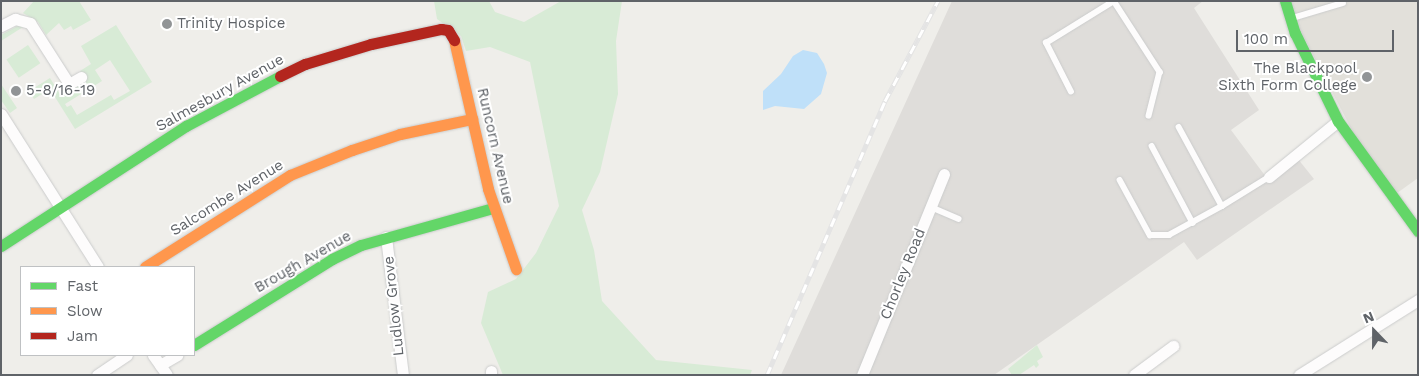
<!DOCTYPE html>
<html>
<head>
<meta charset="utf-8">
<style>
  body { margin:0 }
  #map { position:relative; width:1419px; height:376px; overflow:hidden; background:#efeeea; font-family:"Work Sans",sans-serif }
  div>[style] { position:absolute }
  .industrial>* { inset:0; background:#dfddda }
  .education>* { inset:0; background:#e2e0da }
  .green>* { inset:0; background:#d8ebd6; transform-origin:0 0 }
  .water>* { inset:0; background:#bfe0f9 }
  .roads { filter:drop-shadow(0 0 1px #cbcccc) drop-shadow(0 0 1px #cbcccc) }
  .lane>* { height:5.5px; margin:-2.75px; padding:0 2.75px; transform-origin:2.75px; border-radius:2.75px; background:#fdfcfc }
  .street>* { height:11px; margin:-5.5px; padding:0 5.5px; transform-origin:5.5px; border-radius:5.5px; background:#fdfcfc }
  .fast>* { height:11px; margin:-5.5px; padding:0 5.5px; transform-origin:5.5px; border-radius:5.5px; background:#63d668 }
  .slow>* { height:11px; margin:-5.5px; padding:0 5.5px; transform-origin:5.5px; border-radius:5.5px; background:#ff974d }
  .jam>* { height:11px; margin:-5.5px; padding:0 5.5px; transform-origin:5.5px; border-radius:5.5px; background:#b3261e }
  .rail>* { height:5px; margin-top:-2.5px; transform-origin:0; background:repeating-linear-gradient(90deg,#fff 0 9px,#e4e4e4 0 18px); box-sizing:border-box; border-block:1px solid #e4e4e4 }
  .dots>* { width:14px; height:14px; translate:-50% -50%; box-sizing:border-box; border:2px solid #fff; border-radius:50% }
  span { translate:-50% -50%; white-space:nowrap; text-align:center; line-height:1.15; -webkit-text-stroke:4px #fff; paint-order:stroke }
  .poi-label { font-size:15px; color:#5f6368 }
  .left { translate:0 -50%; text-align:left }
  .right { translate:-100% -50%; text-align:right }
  .street-label { font-size:15px; color:#5f6368 }
  .frame { position:absolute; inset:0; border:2px solid #5f6368; pointer-events:none }
  .legend { position:absolute; left:20px; top:266px; width:175px; height:90px; box-sizing:border-box; background:#fff; border:1px solid #bfc1c3; margin:0; padding:6px 9px; list-style:none; font-size:15px; color:#5f6368 }
  .legend li { display:flex; align-items:center; gap:10px; height:25px }
  .legend b { width:25px; border:1px solid #bfc1c3 }
  .north { position:absolute; left:1349px; top:306px; width:50px; height:50px; -webkit-text-stroke:4px #fff; paint-order:stroke; rotate:338deg; font-size:14px; font-weight:700; line-height:20px; text-align:center; color:#5f6368 }
  .north::after { content:''; display:block; margin:auto; width:18px; height:22px; background:#5f6368; clip-path:polygon(50% 0,100% 100%,50% 72%,0 100%) }
  .scale { position:absolute; left:1236px; top:30px; width:158px; height:22px; box-sizing:border-box; border:2px solid #5f6368; border-top:0; padding-left:6px; font-size:15px; line-height:18px; white-space:nowrap; color:#5f6368; -webkit-text-stroke:4px #fff; paint-order:stroke }
</style>
</head>
<body>
<div id="map">
  <div class="industrial">
    <div style="clip-path:polygon(952px 1px,1203px 1px,1194px 8px,1259px 110px,1231px 130px,1269px 181px,1298px 159px,1314px 179px,1197px 260px,1184px 242px,994px 375px,781px 375px)"></div>
  </div>
  <div class="education">
    <div style="clip-path:polygon(1285px 1px,1418px 1px,1418px 178px,1393px 196px,1371px 167px)"></div>
  </div>
  <div class="green">
    <div style="clip-path:polygon(34px 1px,79px 1px,91px 20px,73px 30px,71px 26px,64px 30px,59px 23px,46px 35px,38px 22px,23px 13px)"></div>
    <div style="clip-path:polygon(434px 1px,489px 1px,495px 12px,524px 22px,561px 1px,622px 1px,616px 41px,618px 94px,600px 172px,582px 210px,594px 250px,602px 301px,656px 360px,752px 370px,750px 375px,503px 375px,481px 323px,488px 292px,516px 279px,536px 253px,559px 206px,530px 62px,490px 47px,466px 51px,461px 36px,437px 19px)"></div>
    <div style="clip-path:polygon(19px 25px,23px 27px,1px 41px,1px 35px)"></div>
    <div style="clip-path:polygon(evenodd,116px 25px,152px 82px,75px 129px,50px 89px,34px 99px,29px 91px,50px 78px,61px 96px,86px 81px,80px 71px,91px 64px,81px 46px,116px 25px,110px 60px,130px 91px,114px 100px,111px 95px,77px 115px,71px 105px,67px 107px,65px 104px,102px 81px,95px 70px,110px 60px)"></div>
    <div style="left:28px;top:45px;width:22px;height:26px;rotate:56deg"></div>
    <div style="clip-path:polygon(1px 84px,17px 108px,10px 113px,1px 100px)"></div>
    <div style="clip-path:polygon(1037px 345px,1043px 357px,1037px 361px,1039px 365px,1036px 368px,1034px 365px,1019px 375px,1012px 375px,1008px 369px)"></div>
  </div>
  <div class="water">
    <div style="clip-path:polygon(803px 50px,817px 53px,824px 64px,827px 73px,821px 94px,804px 109px,775px 106px,763px 110px,763px 91px,781px 74px,793px 56px)"></div>
  </div>
  <div class="roads">
    <div class="lane">
      <div style="left:1114px;top:1px;width:85px;rotate:57.1deg"></div>
      <div style="left:1160px;top:72px;width:45px;rotate:104deg"></div>
      <div style="left:1293px;top:18px;width:52px;rotate:-16.7deg"></div>
      <div style="left:1071px;top:92px;width:55px;rotate:-117deg"></div>
      <div style="left:1046px;top:43px;width:80px;rotate:-31.7deg"></div>
      <div style="left:1179px;top:127px;width:90px;rotate:61.4deg"></div>
      <div style="left:1152px;top:146px;width:87px;rotate:62deg"></div>
      <div style="left:1120px;top:180px;width:63px;rotate:61.4deg"></div>
      <div style="left:1150px;top:235px;width:19px"></div>
      <div style="left:1169px;top:235px;width:60px;rotate:-28.7deg"></div>
      <div style="left:1222px;top:206px;width:55px;rotate:-31.7deg"></div>
      <div style="left:931px;top:207px;width:30px;rotate:23deg"></div>
    </div>
    <div class="street">
      <div style="left:1px;top:26px;width:16px;rotate:-27deg"></div>
      <div style="left:15px;top:19px;width:16px;rotate:15deg"></div>
      <div style="left:30px;top:23px;width:72px;rotate:57.4deg"></div>
      <div style="left:69px;top:84px;width:14px;rotate:-30deg"></div>
      <div style="left:1px;top:114px;width:181px;rotate:57.6deg"></div>
      <div style="left:1269px;top:177px;width:89px;rotate:-39.1deg"></div>
      <div style="left:386px;top:237px;width:139px;rotate:83deg"></div>
      <div style="left:153px;top:355px;width:24px;rotate:55deg"></div>
      <div style="left:160px;top:365px;width:20px;rotate:-30deg"></div>
      <div style="left:491px;top:371px;width:4px;rotate:90deg"></div>
      <div style="left:97px;top:375px;width:36px;rotate:-34deg"></div>
      <div style="left:862px;top:375px;width:217px;rotate:-67.8deg"></div>
      <div style="left:1134px;top:375px;width:49px;rotate:-36.6deg"></div>
      <div style="left:1299px;top:375px;width:141px;rotate:-32.2deg"></div>
    </div>
    <div class="fast">
      <div style="left:1285px;top:1px;width:34px;rotate:73deg"></div>
      <div style="left:1295px;top:33px;width:98px;rotate:64deg"></div>
      <div style="left:1338px;top:121px;width:136px;rotate:54deg"></div>
      <div style="left:1px;top:246px;width:221px;rotate:-33deg"></div>
      <div style="left:186px;top:126px;width:106px;rotate:-28deg"></div>
      <div style="left:194px;top:345px;width:163px;rotate:-31.9deg"></div>
      <div style="left:332px;top:259px;width:32px;rotate:-26deg"></div>
      <div style="left:361px;top:245px;width:137px;rotate:-15.7deg"></div>
    </div>
    <div class="slow">
      <div style="left:454px;top:40px;width:153px;rotate:77.1deg"></div>
      <div style="left:488px;top:189px;width:85px;rotate:70.7deg"></div>
      <div style="left:145px;top:267px;width:172px;rotate:-32.4deg"></div>
      <div style="left:290px;top:175px;width:67px;rotate:-22deg"></div>
      <div style="left:352px;top:150px;width:51px;rotate:-18.4deg"></div>
      <div style="left:400px;top:134px;width:74px;rotate:-11.8deg"></div>
    </div>
    <div class="jam">
      <div style="left:280px;top:76px;width:28px;rotate:-26deg"></div>
      <div style="left:305px;top:64px;width:69px;rotate:-16.9deg"></div>
      <div style="left:371px;top:44px;width:72px;rotate:-12.1deg"></div>
      <div style="left:441px;top:29px;width:7px;rotate:8deg"></div>
      <div style="left:448px;top:30px;width:12px;rotate:59deg"></div>
    </div>
  </div>
  <div class="rail">
    <div style="left:767px;top:375px;width:298px;rotate:-66.7deg"></div>
    <div style="left:885px;top:101px;width:113px;rotate:-62.1deg"></div>
  </div>
  <div class="dots">
    <div style="left:167px;top:24px;background:#919496"></div>
    <div style="left:1367px;top:77px;background:#919496"></div>
    <div style="left:16px;top:91px;background:#919496"></div>
  </div>
  <div class="poi-label">
    <span class="left" style="left:177px;top:24px">Trinity Hospice</span>
    <span class="right" style="left:1357px;top:77px">The Blackpool<br>Sixth Form College</span>
    <span class="left" style="left:26px;top:91px">5-8/16-19</span>
  </div>
  <div class="street-label">
    <span style="left:220px;top:93px;rotate:-29deg">Salmesbury Avenue</span>
    <span style="left:495px;top:146px;rotate:77deg">Runcorn Avenue</span>
    <span style="left:227px;top:198px;rotate:-32deg">Salcombe Avenue</span>
    <span style="left:303px;top:262px;rotate:-30deg">Brough Avenue</span>
    <span style="left:903px;top:274px;rotate:-68deg">Chorley Road</span>
    <span style="left:394px;top:306px;rotate:-96deg">Ludlow Grove</span>
  </div>
  <div class="frame"></div>
  <ul class="legend">
  <li><b style="height:6px;background:#63d668"></b>Fast</li>
  <li><b style="height:6px;background:#ff974d"></b>Slow</li>
  <li><b style="height:6px;background:#b3261e"></b>Jam</li>
  </ul>
  <div class="north">N</div>
  <div class="scale">100 m</div>
</div>
</body>
</html>
